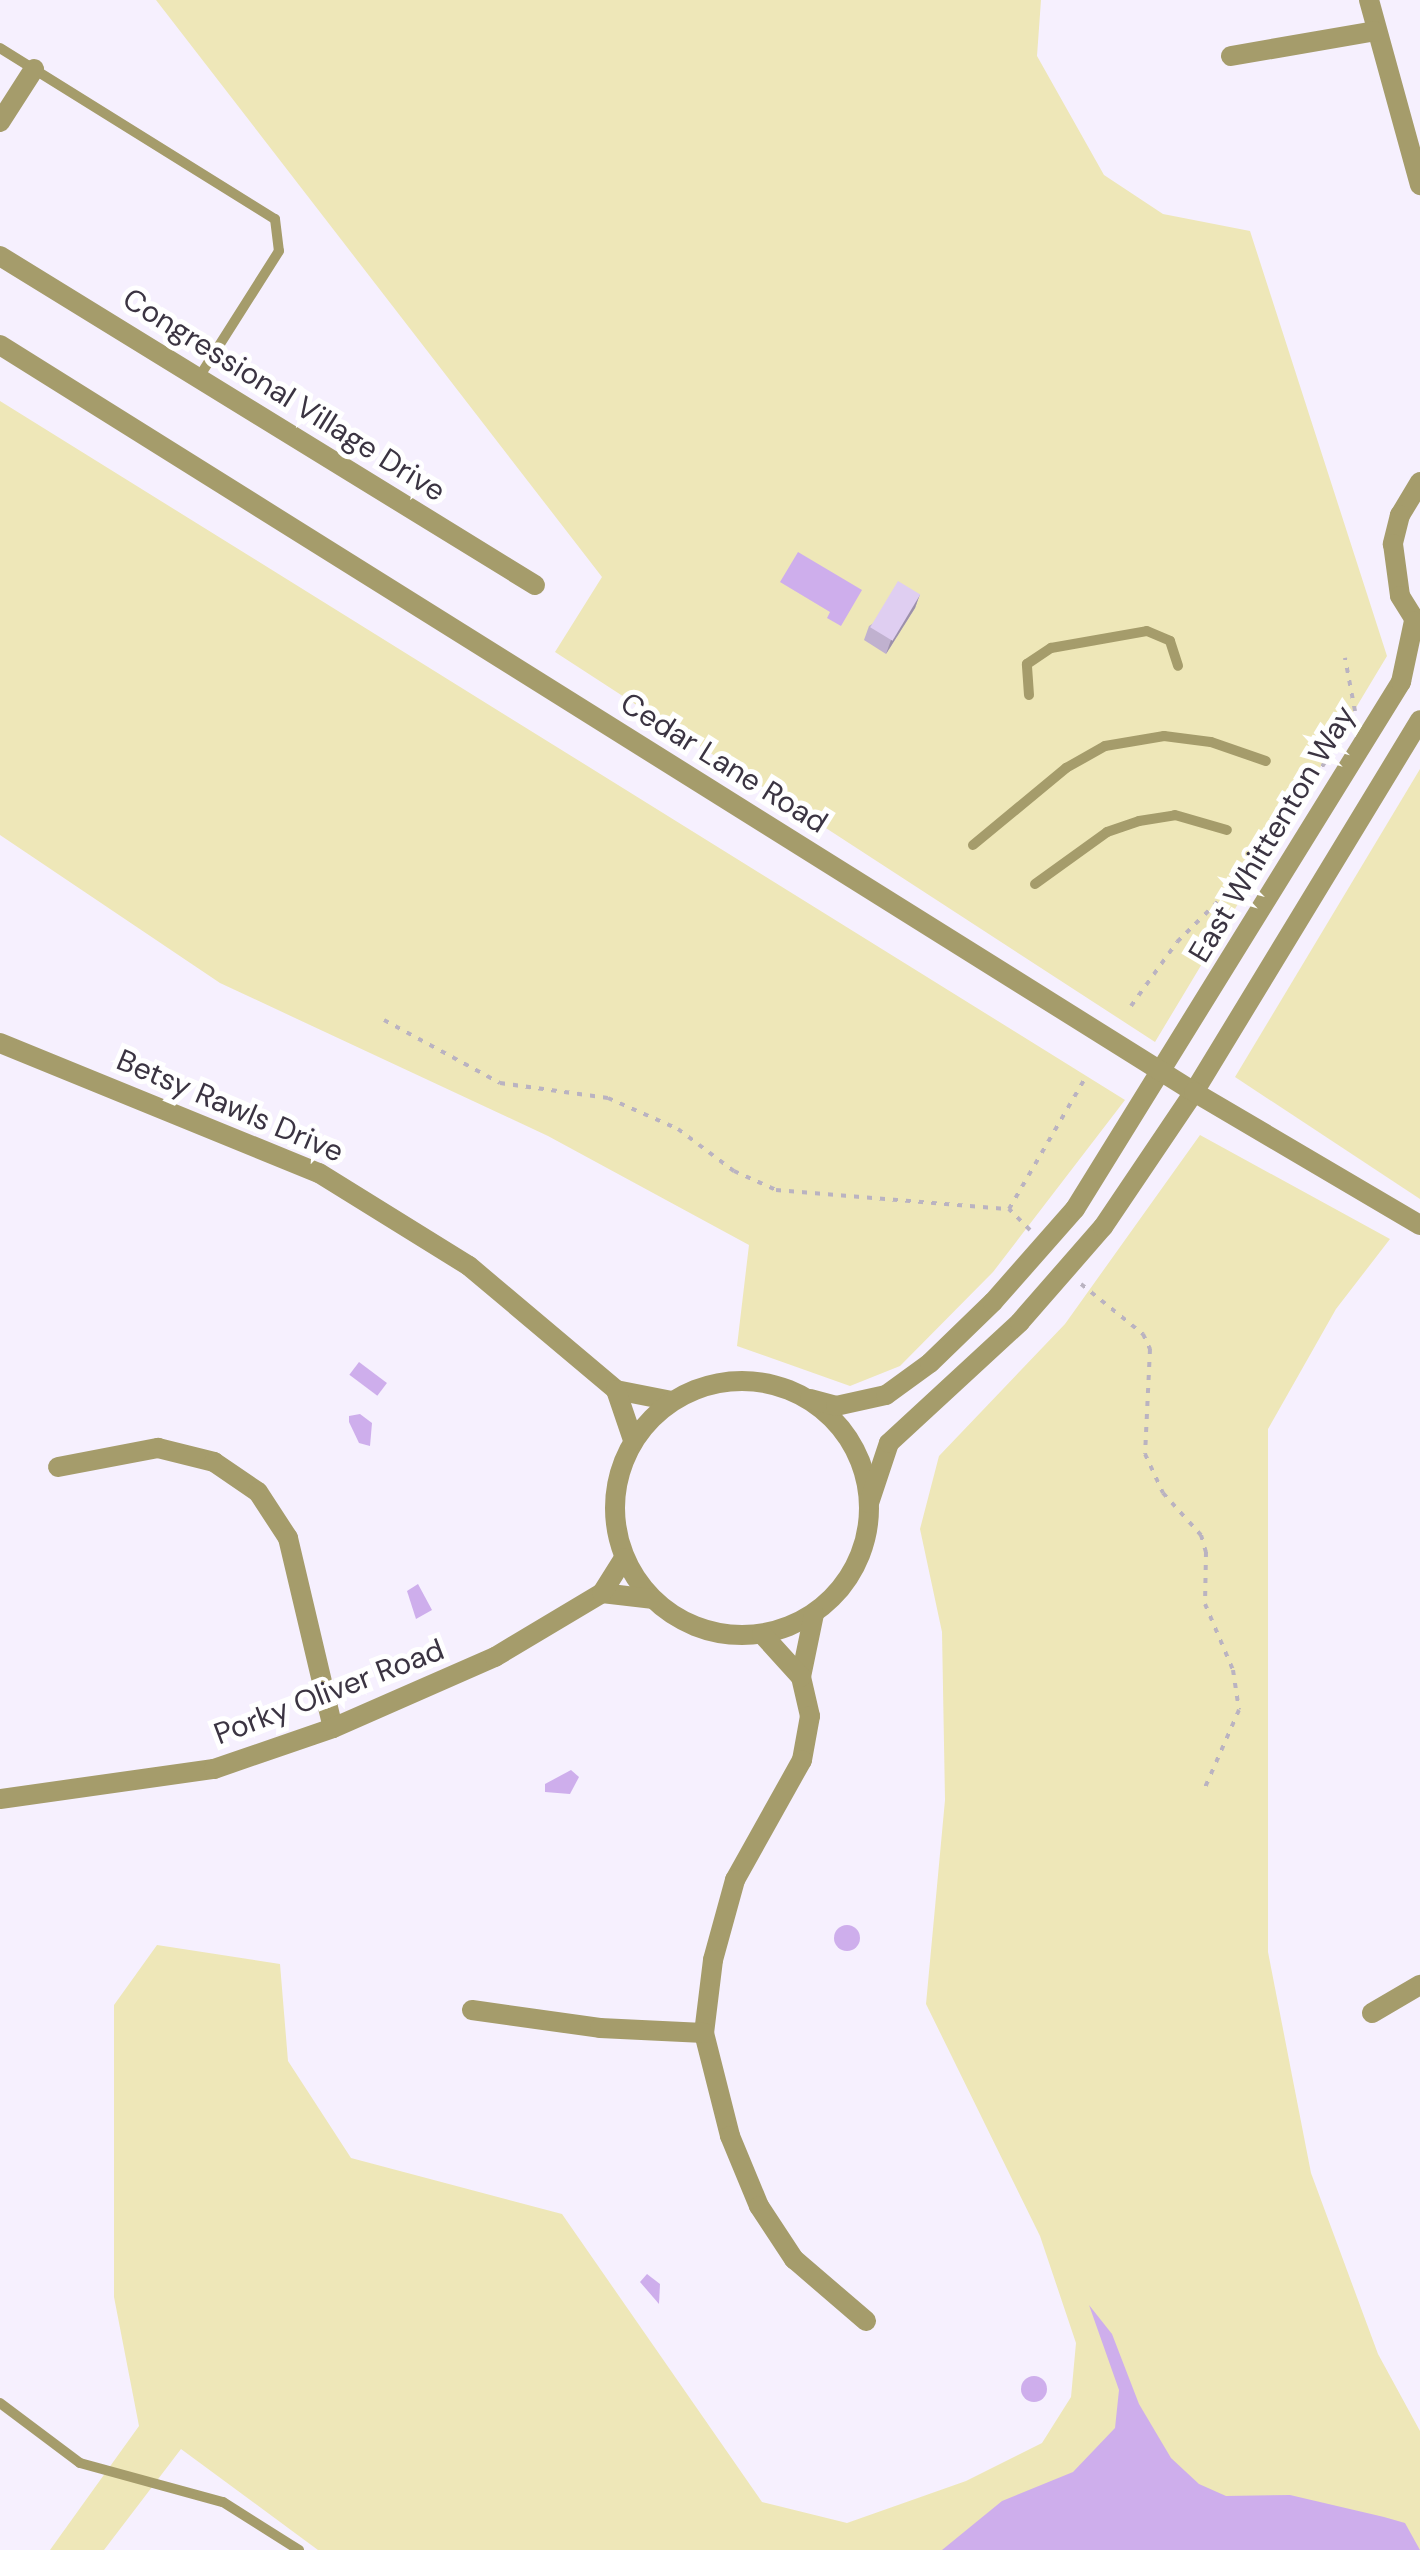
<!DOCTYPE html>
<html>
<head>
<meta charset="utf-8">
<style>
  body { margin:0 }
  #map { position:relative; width:1420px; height:2550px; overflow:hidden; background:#f6f0fe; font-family:"DM Sans",sans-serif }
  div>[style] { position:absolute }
  .green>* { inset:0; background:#eee7b8 }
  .water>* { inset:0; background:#ceaeec; transform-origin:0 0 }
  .round { border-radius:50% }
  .path>* { height:4px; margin-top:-2px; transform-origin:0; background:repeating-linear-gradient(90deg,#bab3c1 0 5px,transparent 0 13px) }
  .service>* { height:10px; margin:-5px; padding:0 5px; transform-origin:5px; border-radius:5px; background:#a59c6b }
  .minor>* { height:20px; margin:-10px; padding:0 10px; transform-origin:10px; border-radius:10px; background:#a59c6b }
  .minor>.ring { margin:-10px; padding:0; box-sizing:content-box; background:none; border:20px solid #a59c6b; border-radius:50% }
  .tertiary>* { height:20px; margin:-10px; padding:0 10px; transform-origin:10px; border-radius:10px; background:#a59c6b }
  .wall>* { inset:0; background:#c0b1cf }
  .shaded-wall>* { inset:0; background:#9c90a9 }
  .building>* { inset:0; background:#dfcef1; transform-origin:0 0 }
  span { translate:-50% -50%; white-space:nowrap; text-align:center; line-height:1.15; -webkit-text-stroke:10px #fff; paint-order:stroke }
  .street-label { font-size:30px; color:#3b3442 }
</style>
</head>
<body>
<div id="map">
  <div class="green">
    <div style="clip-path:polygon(156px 0,1041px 0,1037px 56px,1104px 175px,1163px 214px,1250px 231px,1387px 656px,1155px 1042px,555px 652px,602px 577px)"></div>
    <div style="clip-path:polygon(0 401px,1125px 1100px,993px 1272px,900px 1366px,850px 1386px,737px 1346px,749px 1245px,548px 1136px,220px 983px,0 835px)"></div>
    <div style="clip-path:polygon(1420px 769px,1420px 1199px,1235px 1077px)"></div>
    <div style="clip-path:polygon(1200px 1135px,1390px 1239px,1336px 1309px,1268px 1429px,1268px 1952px,1311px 2173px,1378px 2354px,1420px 2431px,1420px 2550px,318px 2550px,181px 2449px,104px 2550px,50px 2550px,139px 2426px,114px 2297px,114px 2005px,157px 1945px,280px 1964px,288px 2061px,351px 2158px,562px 2214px,762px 2502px,847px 2523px,966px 2481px,1042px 2443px,1071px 2397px,1076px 2343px,1040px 2236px,926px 2004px,945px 1800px,942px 1632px,920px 1529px,939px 1456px,1065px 1324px)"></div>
  </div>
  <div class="water">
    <div style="clip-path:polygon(798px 552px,862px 590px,841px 626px,827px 618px,830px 612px,780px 582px)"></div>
    <div style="left:359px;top:1362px;width:35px;height:16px;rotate:37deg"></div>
    <div style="clip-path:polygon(360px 1414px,372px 1423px,370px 1446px,359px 1443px,349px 1422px,349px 1416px)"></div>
    <div style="clip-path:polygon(418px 1584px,432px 1610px,416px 1619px,407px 1591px)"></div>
    <div style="clip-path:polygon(571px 1770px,579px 1777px,570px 1794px,545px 1792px,545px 1784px)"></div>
    <div class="round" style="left:834px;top:1925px;width:26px;height:26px"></div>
    <div style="clip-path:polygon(647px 2274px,660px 2284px,659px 2304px,640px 2282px)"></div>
    <div style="clip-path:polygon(1089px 2305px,1112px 2334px,1139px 2404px,1171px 2458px,1199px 2484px,1226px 2496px,1290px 2495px,1384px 2517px,1405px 2523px,1420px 2550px,942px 2550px,1002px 2501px,1073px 2472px,1115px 2428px,1119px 2390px)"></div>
    <div class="round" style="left:1021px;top:2376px;width:26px;height:26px"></div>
  </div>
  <div class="path">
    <div style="left:1345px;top:730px;width:21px;rotate:-62deg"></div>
    <div style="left:1355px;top:711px;width:54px;rotate:-100.7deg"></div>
    <div style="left:1131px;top:1006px;width:79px;rotate:-54.3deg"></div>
    <div style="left:1177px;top:942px;width:125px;rotate:-44.7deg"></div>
    <div style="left:1266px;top:854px;width:122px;rotate:-57.3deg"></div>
    <div style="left:384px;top:1020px;width:132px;rotate:28.5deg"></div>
    <div style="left:500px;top:1083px;width:109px;rotate:7.9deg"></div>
    <div style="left:608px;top:1098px;width:77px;rotate:23.9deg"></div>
    <div style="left:678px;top:1129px;width:70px;rotate:36.9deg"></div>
    <div style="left:734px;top:1171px;width:46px;rotate:24.3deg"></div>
    <div style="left:776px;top:1190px;width:234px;rotate:4.7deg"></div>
    <div style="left:1030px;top:1230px;width:30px;rotate:-135deg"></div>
    <div style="left:1009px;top:1209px;width:155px;rotate:-59.8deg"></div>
    <div style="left:1081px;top:1284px;width:80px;rotate:38.9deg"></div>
    <div style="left:1143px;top:1334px;width:17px;rotate:65deg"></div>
    <div style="left:1150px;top:1349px;width:105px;rotate:92.7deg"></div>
    <div style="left:1145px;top:1454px;width:43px;rotate:65.2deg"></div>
    <div style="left:1163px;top:1493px;width:57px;rotate:47.9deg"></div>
    <div style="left:1201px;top:1535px;width:18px;rotate:74deg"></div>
    <div style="left:1206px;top:1552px;width:52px;rotate:91.1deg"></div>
    <div style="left:1205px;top:1604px;width:72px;rotate:67deg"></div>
    <div style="left:1233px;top:1670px;width:40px;rotate:81.5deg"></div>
    <div style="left:1239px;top:1710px;width:90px;rotate:113.7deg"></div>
  </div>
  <div class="service">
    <div style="left:0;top:48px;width:324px;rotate:31.9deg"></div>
    <div style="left:275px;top:219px;width:32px;rotate:83deg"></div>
    <div style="left:279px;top:251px;width:149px;rotate:122.4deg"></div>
    <div style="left:1029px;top:695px;width:31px;rotate:-94deg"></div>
    <div style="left:1027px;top:664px;width:29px;rotate:-34deg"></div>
    <div style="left:1051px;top:648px;width:97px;rotate:-10deg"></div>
    <div style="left:1147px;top:631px;width:25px;rotate:23deg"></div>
    <div style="left:1170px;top:641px;width:26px;rotate:72deg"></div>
    <div style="left:973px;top:845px;width:121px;rotate:-39.6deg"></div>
    <div style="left:1066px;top:768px;width:45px;rotate:-29.4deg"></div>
    <div style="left:1105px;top:746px;width:60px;rotate:-9.6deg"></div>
    <div style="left:1164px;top:736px;width:47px;rotate:7.3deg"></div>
    <div style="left:1211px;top:742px;width:58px;rotate:19.1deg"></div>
    <div style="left:1035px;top:884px;width:89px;rotate:-35.8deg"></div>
    <div style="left:1107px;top:832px;width:34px;rotate:-19deg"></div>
    <div style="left:1139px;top:821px;width:36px;rotate:-9deg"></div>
    <div style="left:1175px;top:815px;width:54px;rotate:16.1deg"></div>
    <div style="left:0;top:2403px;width:100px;rotate:36.9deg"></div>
    <div style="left:80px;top:2463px;width:148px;rotate:15.3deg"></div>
    <div style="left:223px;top:2502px;width:90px;rotate:32.3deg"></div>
  </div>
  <div class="minor">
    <div style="left:1369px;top:0;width:192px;rotate:74.6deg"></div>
    <div style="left:1231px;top:56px;width:146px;rotate:-9.8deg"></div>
    <div style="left:0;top:122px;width:63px;rotate:-57.3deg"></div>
    <div style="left:0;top:256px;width:628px;rotate:31.59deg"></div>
    <div style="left:1420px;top:482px;width:39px;rotate:121deg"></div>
    <div style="left:1400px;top:515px;width:30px;rotate:104deg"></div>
    <div style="left:1393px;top:544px;width:52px;rotate:82.3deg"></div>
    <div style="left:1400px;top:596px;width:38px;rotate:58deg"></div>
    <div style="left:0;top:1043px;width:344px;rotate:22.2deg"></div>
    <div style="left:319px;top:1173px;width:176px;rotate:31.8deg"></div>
    <div style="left:469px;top:1266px;width:192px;rotate:40.1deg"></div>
    <div style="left:616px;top:1390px;width:57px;rotate:11.1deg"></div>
    <div class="ring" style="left:615px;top:1381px;width:234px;height:234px"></div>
    <div style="left:616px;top:1390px;width:53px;rotate:71.2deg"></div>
    <div style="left:810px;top:1399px;width:27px;rotate:15deg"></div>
    <div style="left:836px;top:1406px;width:51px;rotate:-12.4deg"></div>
    <div style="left:886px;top:1395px;width:54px;rotate:-36deg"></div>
    <div style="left:930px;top:1363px;width:88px;rotate:-44.1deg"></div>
    <div style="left:993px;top:1302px;width:124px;rotate:-48.6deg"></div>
    <div style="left:1075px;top:1209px;width:620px;rotate:-58.26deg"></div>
    <div style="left:1401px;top:682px;width:62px;rotate:-78deg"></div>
    <div style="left:58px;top:1467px;width:102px;rotate:-10.8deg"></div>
    <div style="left:158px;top:1448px;width:58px;rotate:14deg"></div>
    <div style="left:214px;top:1462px;width:53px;rotate:34.3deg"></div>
    <div style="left:258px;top:1492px;width:55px;rotate:56.9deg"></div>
    <div style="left:288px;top:1538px;width:195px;rotate:76.7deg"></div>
    <div style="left:869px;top:1503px;width:63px;rotate:-71.6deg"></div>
    <div style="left:889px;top:1443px;width:178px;rotate:-42.7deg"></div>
    <div style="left:1020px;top:1322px;width:126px;rotate:-48.9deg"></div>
    <div style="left:1103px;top:1227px;width:163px;rotate:-56deg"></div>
    <div style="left:1194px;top:1092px;width:435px;rotate:-58.7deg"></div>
    <div style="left:602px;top:1593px;width:50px;rotate:6.8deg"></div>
    <div style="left:814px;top:1614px;width:64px;rotate:101.7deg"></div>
    <div style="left:801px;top:1677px;width:40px;rotate:77deg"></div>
    <div style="left:810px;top:1716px;width:45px;rotate:100.3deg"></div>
    <div style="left:802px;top:1760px;width:137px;rotate:119.2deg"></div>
    <div style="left:735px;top:1880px;width:83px;rotate:105.4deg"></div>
    <div style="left:713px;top:1960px;width:74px;rotate:97deg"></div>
    <div style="left:704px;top:2033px;width:106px;rotate:75.8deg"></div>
    <div style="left:730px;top:2136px;width:76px;rotate:67.5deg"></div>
    <div style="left:759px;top:2206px;width:64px;rotate:56.6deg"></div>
    <div style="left:794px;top:2259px;width:95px;rotate:40.7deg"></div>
    <div style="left:762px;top:1634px;width:58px;rotate:47.8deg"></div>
    <div style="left:0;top:1799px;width:216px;rotate:-8deg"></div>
    <div style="left:214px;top:1769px;width:126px;rotate:-19deg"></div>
    <div style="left:333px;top:1728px;width:177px;rotate:-23.7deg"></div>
    <div style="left:495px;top:1657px;width:125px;rotate:-30.9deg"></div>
    <div style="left:602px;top:1593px;width:41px;rotate:-57.8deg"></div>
    <div style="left:472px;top:2010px;width:129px;rotate:8deg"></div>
    <div style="left:600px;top:2028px;width:104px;rotate:2.8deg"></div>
    <div style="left:1372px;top:2013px;width:56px;rotate:-30.3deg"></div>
  </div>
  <div class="tertiary">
    <div style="left:0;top:345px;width:1408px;rotate:32.03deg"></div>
    <div style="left:1194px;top:1092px;width:262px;rotate:30.5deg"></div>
  </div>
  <div class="wall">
    <div style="clip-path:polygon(920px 594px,915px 608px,886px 654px,864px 640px,869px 626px)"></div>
  </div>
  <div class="shaded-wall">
    <div style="clip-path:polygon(920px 594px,915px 608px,886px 654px,891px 640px)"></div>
  </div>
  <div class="building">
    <div style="left:898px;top:581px;width:26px;height:54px;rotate:31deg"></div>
  </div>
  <div class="street-label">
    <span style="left:284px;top:395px;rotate:32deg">Congressional Village Drive</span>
    <span style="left:724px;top:763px;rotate:32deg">Cedar Lane Road</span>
    <span style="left:1272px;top:834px;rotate:-59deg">East Whittenton Way</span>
    <span style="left:230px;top:1106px;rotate:23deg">Betsy Rawls Drive</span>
    <span style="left:329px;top:1692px;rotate:-21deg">Porky Oliver Road</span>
  </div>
</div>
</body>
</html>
